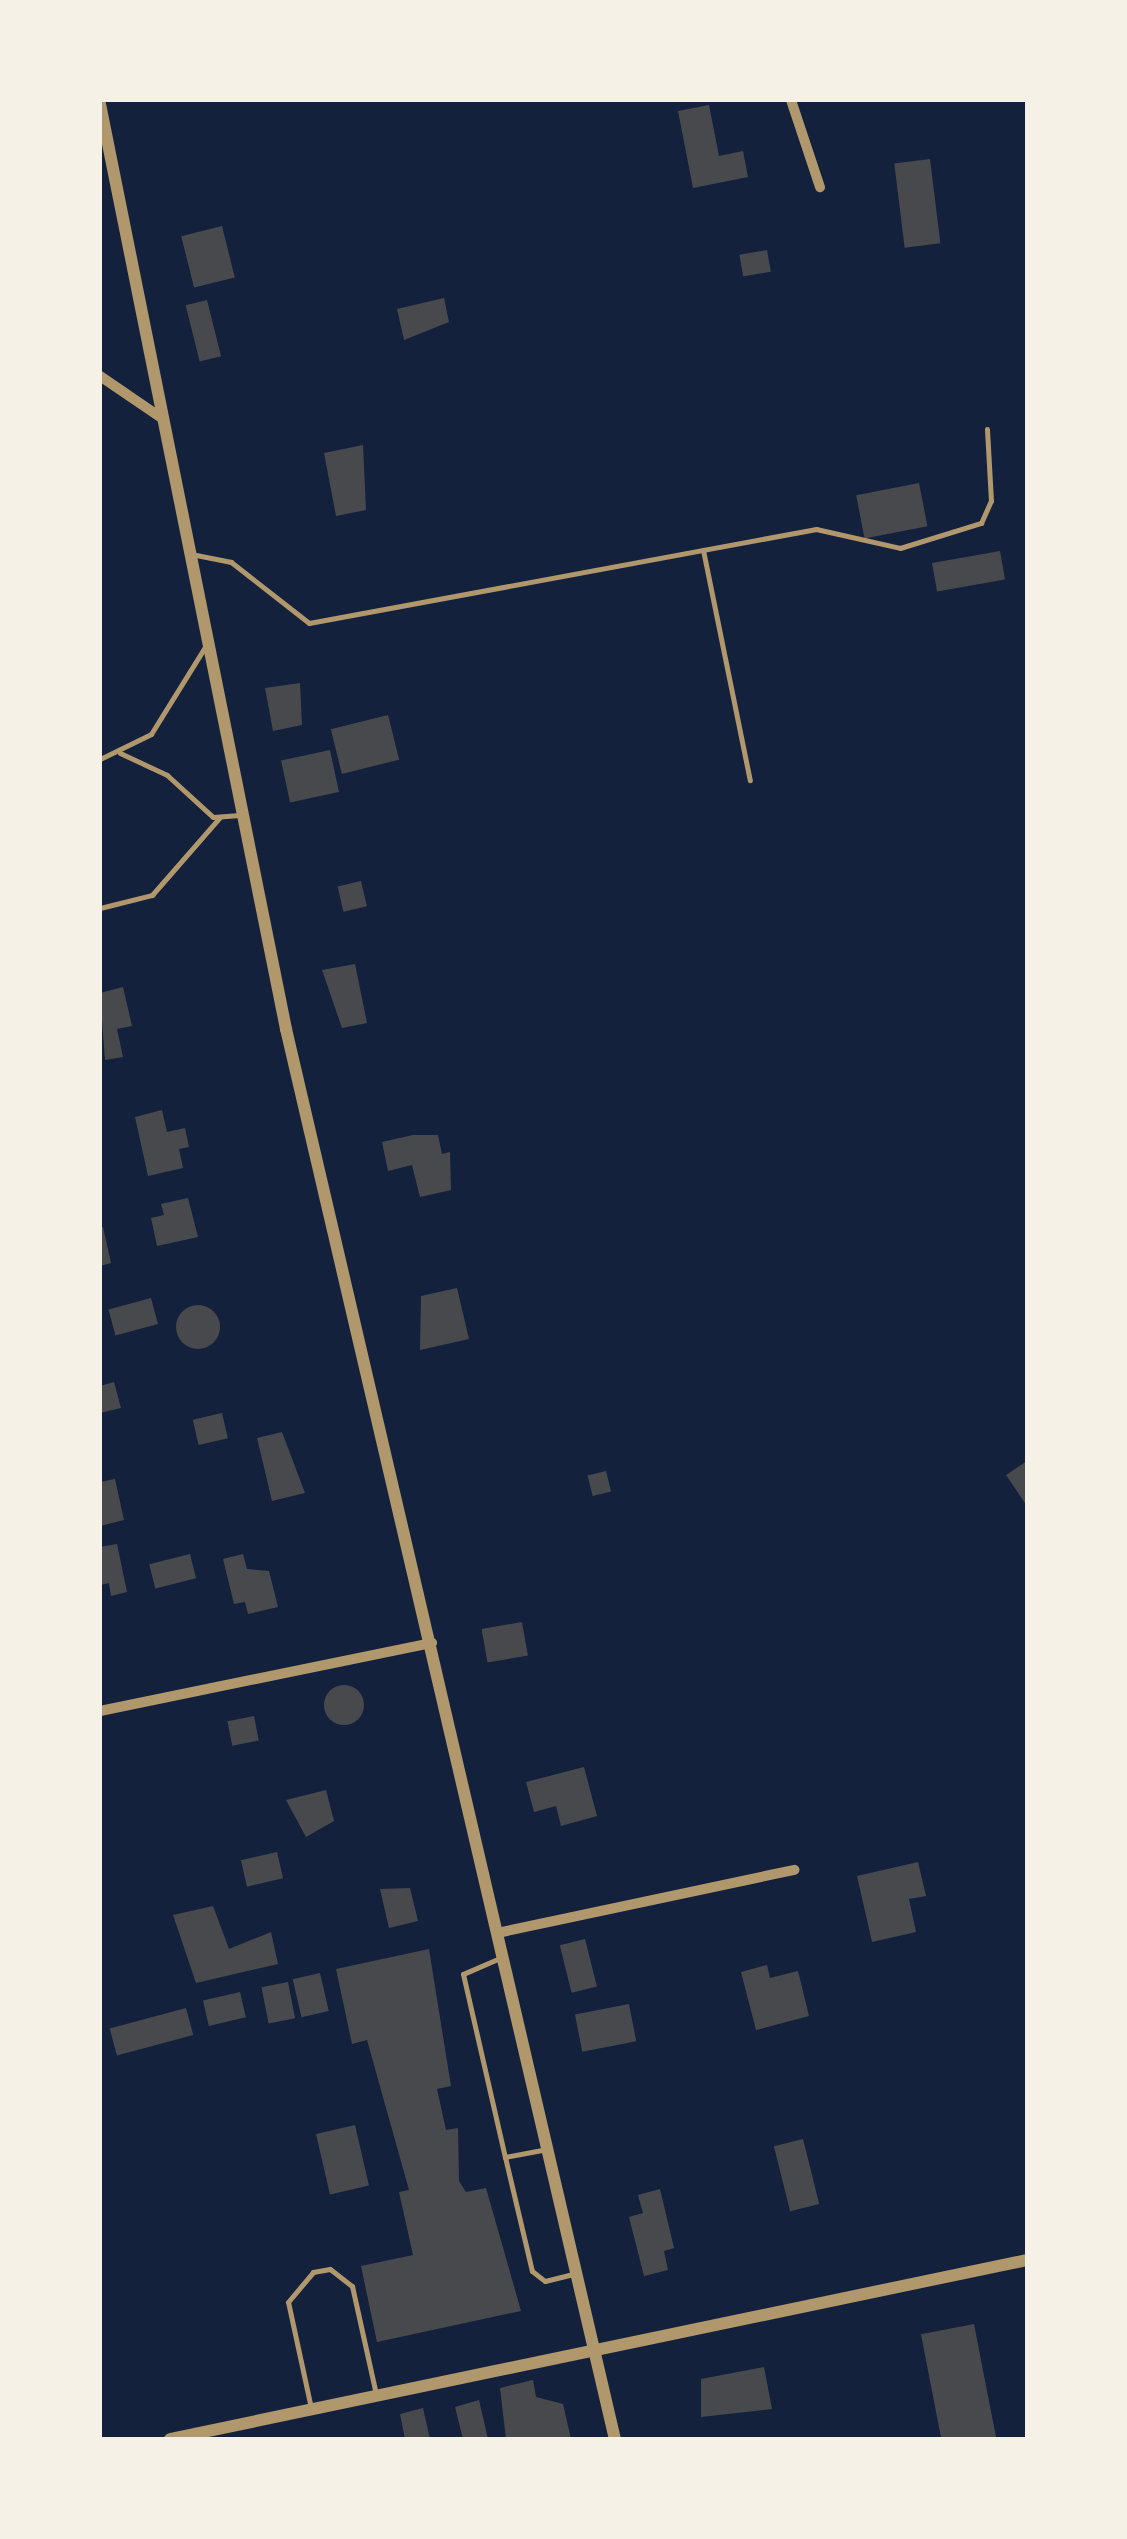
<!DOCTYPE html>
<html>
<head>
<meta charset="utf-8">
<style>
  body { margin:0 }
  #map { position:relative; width:1127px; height:2539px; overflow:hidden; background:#14213d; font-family:"Open Sans",sans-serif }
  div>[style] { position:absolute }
  .building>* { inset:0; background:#48494c; transform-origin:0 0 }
  .round { border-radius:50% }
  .service>* { height:5px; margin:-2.5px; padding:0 2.5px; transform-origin:2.5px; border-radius:2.5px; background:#b1986c }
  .minor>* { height:10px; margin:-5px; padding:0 5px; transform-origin:5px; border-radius:5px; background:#b1986c }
  .tertiary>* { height:12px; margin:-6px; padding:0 6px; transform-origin:6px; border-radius:6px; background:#b1986c }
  span { translate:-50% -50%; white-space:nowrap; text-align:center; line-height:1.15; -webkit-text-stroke:10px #f6f1e7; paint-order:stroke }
  .frame { position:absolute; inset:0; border:102px solid #f6f1e7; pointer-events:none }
</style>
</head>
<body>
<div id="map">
  <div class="building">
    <div style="clip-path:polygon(709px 105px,719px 156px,743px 151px,748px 177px,693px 188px,678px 111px)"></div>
    <div style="left:930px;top:159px;width:85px;height:36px;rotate:83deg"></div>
    <div style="left:222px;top:226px;width:53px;height:42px;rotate:76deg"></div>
    <div style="left:767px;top:250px;width:22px;height:28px;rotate:80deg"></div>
    <div style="clip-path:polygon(444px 298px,449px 322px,404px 340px,397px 309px)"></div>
    <div style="left:207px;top:300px;width:58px;height:22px;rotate:76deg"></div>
    <div style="clip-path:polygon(363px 445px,366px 510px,336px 516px,324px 453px)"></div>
    <div style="left:919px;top:483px;width:44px;height:64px;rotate:79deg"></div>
    <div style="left:1000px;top:551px;width:29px;height:69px;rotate:80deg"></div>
    <div style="clip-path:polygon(300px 683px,302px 725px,273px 731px,265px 688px)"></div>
    <div style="left:388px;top:715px;width:46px;height:59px;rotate:76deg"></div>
    <div style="left:330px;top:750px;width:43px;height:50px;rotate:78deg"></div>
    <div style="left:361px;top:881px;width:26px;height:24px;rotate:77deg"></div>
    <div style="clip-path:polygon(355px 964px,367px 1023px,342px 1028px,322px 970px)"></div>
    <div style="clip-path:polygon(123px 987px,132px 1026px,117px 1029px,123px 1057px,105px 1060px,100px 993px)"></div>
    <div style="clip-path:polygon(162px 1110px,167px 1132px,185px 1128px,189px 1147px,179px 1149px,183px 1168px,148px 1176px,135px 1117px)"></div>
    <div style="clip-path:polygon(413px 1135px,438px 1135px,442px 1154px,450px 1152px,451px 1190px,420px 1197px,412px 1165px,388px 1171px,382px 1142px)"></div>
    <div style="clip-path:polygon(188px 1198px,198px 1237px,157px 1246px,151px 1218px,164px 1215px,161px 1204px)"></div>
    <div style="clip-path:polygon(103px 1227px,111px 1263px,100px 1266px,100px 1228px)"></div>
    <div style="clip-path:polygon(457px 1288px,469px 1339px,420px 1350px,421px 1296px)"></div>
    <div style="left:151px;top:1298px;width:27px;height:44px;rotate:75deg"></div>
    <div class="round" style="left:176px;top:1305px;width:44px;height:44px"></div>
    <div style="clip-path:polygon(114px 1382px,121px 1408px,100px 1413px,100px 1386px)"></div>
    <div style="left:222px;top:1413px;width:26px;height:30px;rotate:77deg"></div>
    <div style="clip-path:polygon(282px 1432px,305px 1493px,272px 1501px,257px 1438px)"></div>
    <div style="clip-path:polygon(1027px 1461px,1027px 1506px,1006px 1475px)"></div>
    <div style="left:606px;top:1471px;width:21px;height:19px;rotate:76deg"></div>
    <div style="clip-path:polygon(115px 1479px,124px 1520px,100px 1526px,100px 1482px)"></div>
    <div style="clip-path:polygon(117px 1544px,127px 1592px,111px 1596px,109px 1583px,100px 1585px,100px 1547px)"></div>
    <div style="left:190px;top:1554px;width:25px;height:42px;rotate:76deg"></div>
    <div style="clip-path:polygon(243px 1554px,247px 1569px,269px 1571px,278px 1607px,248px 1614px,245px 1602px,234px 1604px,223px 1559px)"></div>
    <div style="left:522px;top:1622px;width:34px;height:41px;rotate:80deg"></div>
    <div class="round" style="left:324px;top:1685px;width:40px;height:40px"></div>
    <div style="left:254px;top:1716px;width:25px;height:27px;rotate:79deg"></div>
    <div style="clip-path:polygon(584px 1767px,597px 1816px,561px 1826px,556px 1806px,534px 1812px,526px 1782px)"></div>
    <div style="clip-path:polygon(326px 1790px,334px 1821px,306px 1837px,286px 1800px)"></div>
    <div style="left:277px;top:1852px;width:27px;height:37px;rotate:77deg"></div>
    <div style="clip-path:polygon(918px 1862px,926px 1896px,909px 1899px,916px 1932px,872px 1942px,857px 1876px)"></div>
    <div style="clip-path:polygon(410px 1888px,418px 1921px,389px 1928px,380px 1889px)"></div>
    <div style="clip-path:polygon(213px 1906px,229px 1949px,271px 1932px,278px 1964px,196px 1983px,173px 1915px)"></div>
    <div style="left:585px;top:1939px;width:49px;height:26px;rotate:76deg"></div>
    <div style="clip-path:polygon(429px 1949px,451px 2086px,437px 2089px,446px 2130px,458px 2128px,459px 2181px,466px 2192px,486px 2188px,521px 2311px,377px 2342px,361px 2266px,413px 2255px,399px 2192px,409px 2190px,367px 2040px,352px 2044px,336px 1969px)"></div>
    <div style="clip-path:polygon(767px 1965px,770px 1978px,798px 1971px,809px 2016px,756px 2030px,741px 1972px)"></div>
    <div style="left:320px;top:1973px;width:39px;height:28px;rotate:77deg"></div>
    <div style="left:288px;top:1982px;width:37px;height:27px;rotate:79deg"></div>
    <div style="left:240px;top:1992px;width:26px;height:38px;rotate:77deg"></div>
    <div style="left:629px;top:2004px;width:38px;height:55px;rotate:79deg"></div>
    <div style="left:186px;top:2008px;width:28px;height:79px;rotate:75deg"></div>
    <div style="left:355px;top:2125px;width:62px;height:40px;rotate:77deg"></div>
    <div style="left:803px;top:2139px;width:67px;height:30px;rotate:76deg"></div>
    <div style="clip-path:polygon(660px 2189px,674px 2248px,664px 2251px,668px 2270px,644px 2276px,629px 2217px,643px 2213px,638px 2195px)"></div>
    <div style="left:974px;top:2324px;width:117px;height:54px;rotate:79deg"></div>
    <div style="clip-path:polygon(764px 2367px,772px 2409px,701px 2417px,701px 2379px)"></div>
    <div style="clip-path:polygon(533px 2380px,536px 2397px,563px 2404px,571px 2439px,506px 2439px,500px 2388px)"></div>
    <div style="clip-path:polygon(479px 2400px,488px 2439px,463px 2439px,455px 2407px)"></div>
    <div style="clip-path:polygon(423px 2408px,430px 2439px,405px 2439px,400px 2414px)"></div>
  </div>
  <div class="service">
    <div style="left:703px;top:550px;width:235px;rotate:78.5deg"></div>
    <div style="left:191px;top:554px;width:41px;rotate:11.3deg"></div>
    <div style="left:231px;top:562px;width:99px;rotate:38deg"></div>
    <div style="left:309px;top:623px;width:516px;rotate:-10.5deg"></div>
    <div style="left:816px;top:529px;width:86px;rotate:12.7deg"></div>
    <div style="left:900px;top:548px;width:85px;rotate:-17.2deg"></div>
    <div style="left:981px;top:523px;width:24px;rotate:-66deg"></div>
    <div style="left:991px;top:501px;width:72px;rotate:-93.2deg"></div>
    <div style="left:120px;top:753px;width:52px;rotate:25.1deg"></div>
    <div style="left:167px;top:775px;width:62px;rotate:42.4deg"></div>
    <div style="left:213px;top:817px;width:27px;rotate:-4deg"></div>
    <div style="left:100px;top:759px;width:57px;rotate:-26.1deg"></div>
    <div style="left:151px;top:734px;width:102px;rotate:-58.2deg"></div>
    <div style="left:100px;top:908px;width:54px;rotate:-14deg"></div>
    <div style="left:152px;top:895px;width:103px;rotate:-48.9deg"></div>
    <div style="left:500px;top:1958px;width:40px;rotate:156.6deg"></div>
    <div style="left:463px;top:1974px;width:188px;rotate:77.1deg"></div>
    <div style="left:505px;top:2157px;width:117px;rotate:76.7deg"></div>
    <div style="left:532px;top:2271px;width:16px;rotate:38deg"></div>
    <div style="left:545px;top:2281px;width:30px;rotate:-14deg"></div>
    <div style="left:505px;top:2157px;width:43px;rotate:-10.8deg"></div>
    <div style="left:311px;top:2408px;width:108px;rotate:-102.2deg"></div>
    <div style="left:288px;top:2302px;width:39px;rotate:-50deg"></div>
    <div style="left:313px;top:2272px;width:17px;rotate:-10deg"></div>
    <div style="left:330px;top:2269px;width:28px;rotate:38deg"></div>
    <div style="left:352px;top:2286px;width:111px;rotate:77.5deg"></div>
  </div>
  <div class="minor">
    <div style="left:791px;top:100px;width:92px;rotate:71.6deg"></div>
    <div style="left:100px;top:376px;width:73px;rotate:34.3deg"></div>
    <div style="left:100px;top:1711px;width:339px;rotate:-11.6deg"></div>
    <div style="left:502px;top:1932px;width:299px;rotate:-12deg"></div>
  </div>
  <div class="tertiary">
    <div style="left:100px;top:104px;width:944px;rotate:78.63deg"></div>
    <div style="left:286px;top:1029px;width:1448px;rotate:76.87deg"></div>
    <div style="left:170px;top:2439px;width:875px;rotate:-11.8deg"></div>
  </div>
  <div class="frame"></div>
</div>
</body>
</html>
